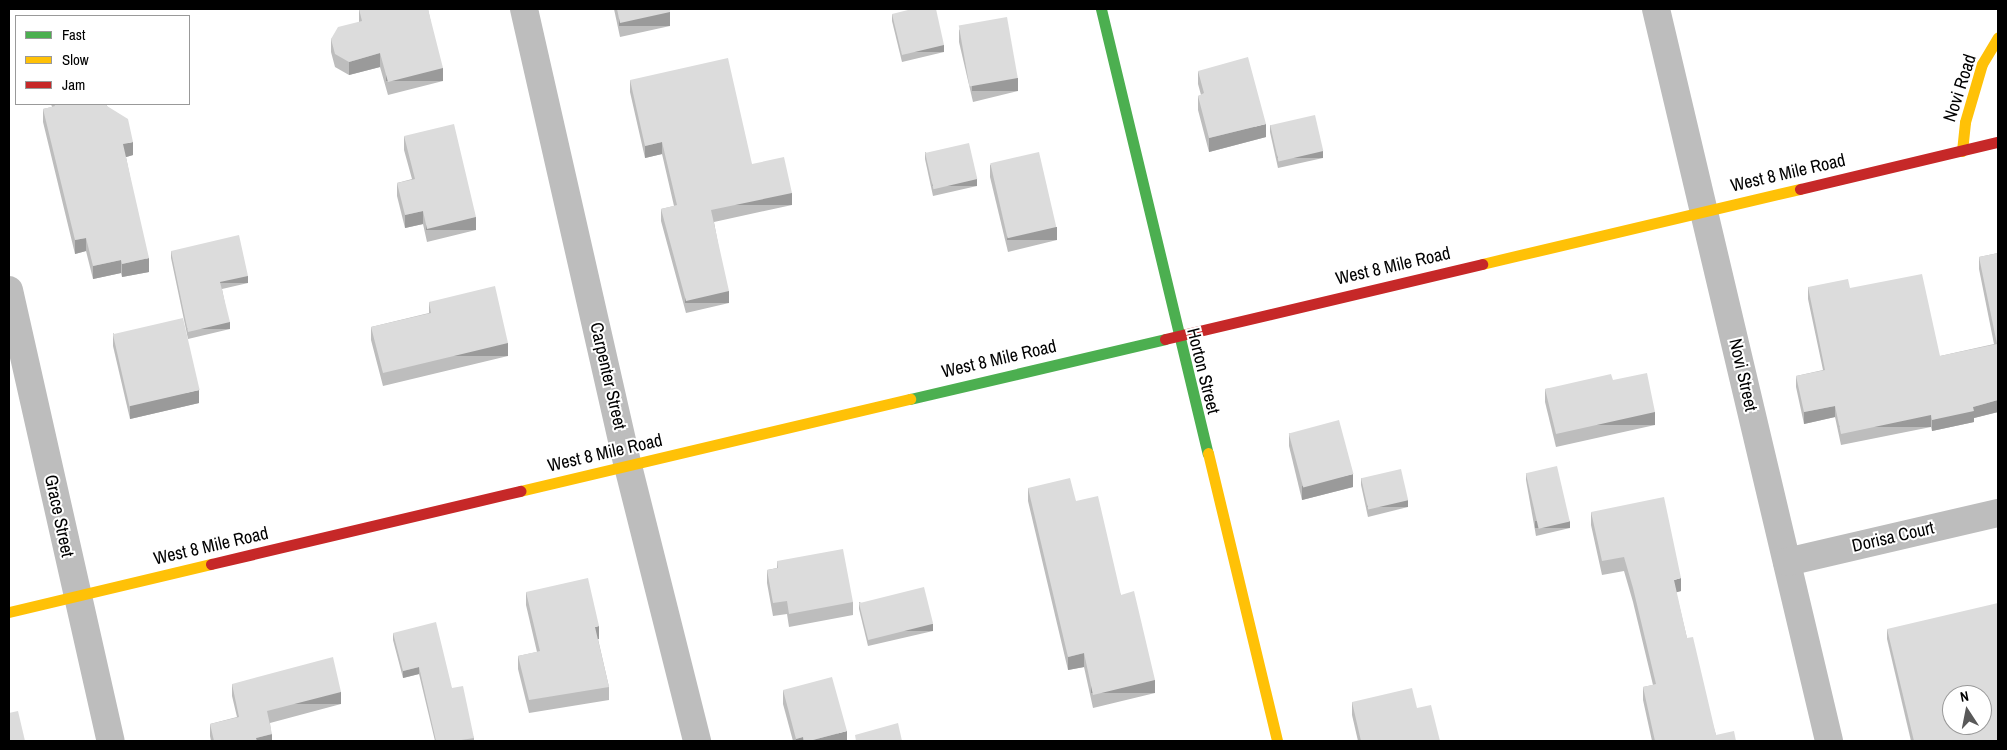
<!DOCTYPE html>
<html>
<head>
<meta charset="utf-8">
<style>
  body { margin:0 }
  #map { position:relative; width:2007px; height:750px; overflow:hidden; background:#fff; font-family:"Archivo Narrow",sans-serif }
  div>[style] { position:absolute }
  .street>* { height:28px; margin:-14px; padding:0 14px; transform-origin:14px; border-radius:14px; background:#bdbdbd }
  .fast>* { height:11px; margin:-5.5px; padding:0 5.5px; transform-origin:5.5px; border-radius:5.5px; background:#4caf50 }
  .slow>* { height:11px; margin:-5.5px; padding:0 5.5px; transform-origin:5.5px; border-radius:5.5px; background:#ffc107 }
  .jam>* { height:11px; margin:-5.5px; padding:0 5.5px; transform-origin:5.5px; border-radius:5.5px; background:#c62828 }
  .wall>* { inset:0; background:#bdbdbd }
  .shaded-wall>* { inset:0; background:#9a9a9a; transform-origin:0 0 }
  .building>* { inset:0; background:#dcdcdc; transform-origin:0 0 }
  span { translate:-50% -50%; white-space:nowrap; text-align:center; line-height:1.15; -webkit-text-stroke:4px #fff; paint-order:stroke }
  .street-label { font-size:18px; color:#000 }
  .frame { position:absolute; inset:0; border:10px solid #000; pointer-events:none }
  .legend { position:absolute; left:15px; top:15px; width:175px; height:90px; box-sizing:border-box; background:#fff; border:1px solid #999; margin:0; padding:6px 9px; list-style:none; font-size:15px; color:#000 }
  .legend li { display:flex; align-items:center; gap:10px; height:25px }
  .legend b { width:25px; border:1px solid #999 }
  .north { position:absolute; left:1942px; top:685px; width:50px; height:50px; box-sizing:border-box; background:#fff; border:1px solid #999; border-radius:50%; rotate:349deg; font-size:14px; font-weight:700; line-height:20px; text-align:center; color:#000 }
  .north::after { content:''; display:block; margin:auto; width:18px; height:22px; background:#595959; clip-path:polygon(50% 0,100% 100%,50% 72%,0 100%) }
</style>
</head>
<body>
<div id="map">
  <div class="street">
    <div style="left:524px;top:9px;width:469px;rotate:77.2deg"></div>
    <div style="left:628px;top:466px;width:284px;rotate:75.9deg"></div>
    <div style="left:1656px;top:9px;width:752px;rotate:76.7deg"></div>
    <div style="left:9px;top:290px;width:462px;rotate:77.3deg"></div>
    <div style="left:1787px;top:562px;width:217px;rotate:-13.1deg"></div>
  </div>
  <div class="fast">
    <div style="left:1101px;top:9px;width:457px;rotate:76.5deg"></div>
    <div style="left:910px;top:399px;width:262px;rotate:-13.2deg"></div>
  </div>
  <div class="slow">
    <div style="left:1962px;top:151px;width:29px;rotate:-84deg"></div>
    <div style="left:1965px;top:122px;width:60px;rotate:-73.7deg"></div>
    <div style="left:1982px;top:64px;width:31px;rotate:-59deg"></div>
    <div style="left:1482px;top:264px;width:327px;rotate:-13.3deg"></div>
    <div style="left:1208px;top:453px;width:296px;rotate:76.5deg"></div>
    <div style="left:520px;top:491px;width:401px;rotate:-13.3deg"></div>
    <div style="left:9px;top:612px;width:208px;rotate:-13.4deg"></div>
  </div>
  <div class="jam">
    <div style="left:1800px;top:189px;width:204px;rotate:-13.4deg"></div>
    <div style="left:1165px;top:339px;width:326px;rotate:-13.3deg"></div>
    <div style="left:211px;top:564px;width:318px;rotate:-13.3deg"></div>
  </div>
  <div class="wall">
    <div style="clip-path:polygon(359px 9px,428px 9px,443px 81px,388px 95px,380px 67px,349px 75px,335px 67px,331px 52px,331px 39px,359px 22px)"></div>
    <div style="clip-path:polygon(614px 9px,670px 9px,670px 26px,620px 37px)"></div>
    <div style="clip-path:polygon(892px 14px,944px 52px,902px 62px,892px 21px)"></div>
    <div style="clip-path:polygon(959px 29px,1018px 91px,973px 102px,959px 42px)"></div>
    <div style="clip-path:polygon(1198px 71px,1266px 137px,1209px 152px,1198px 110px,1198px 96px,1201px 95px,1198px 84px)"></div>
    <div style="clip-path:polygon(630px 80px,752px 164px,792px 205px,714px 222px,729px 303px,686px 313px,661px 221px,661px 209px,674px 206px,662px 154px,645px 158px,630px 92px)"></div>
    <div style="clip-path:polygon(51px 104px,106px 104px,133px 155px,126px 157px,149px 272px,122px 277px,121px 273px,93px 279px,86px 251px,75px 254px,43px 122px,43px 109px,52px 107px)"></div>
    <div style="clip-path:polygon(1270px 125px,1323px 158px,1278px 168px,1270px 132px)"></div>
    <div style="clip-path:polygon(404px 136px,476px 230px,427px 242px,423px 224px,405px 228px,397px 196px,397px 183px,412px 179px,404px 150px)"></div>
    <div style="clip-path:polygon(925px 152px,977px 186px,933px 196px,925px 159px)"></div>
    <div style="clip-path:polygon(990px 164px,1057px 240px,1008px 252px,990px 177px)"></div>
    <div style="clip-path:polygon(171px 251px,248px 283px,222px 289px,230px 329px,188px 339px,171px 258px)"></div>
    <div style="clip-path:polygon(1998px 253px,1998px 412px,1974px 418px,1974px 422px,1932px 431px,1931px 427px,1841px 445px,1835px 417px,1804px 424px,1796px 387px,1796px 376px,1823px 370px,1808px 299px,1808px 287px,1850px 288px,1940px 356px,1994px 344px,1979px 269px,1979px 257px)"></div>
    <div style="clip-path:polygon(429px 302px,508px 356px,383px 386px,371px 340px,371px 327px,429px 313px)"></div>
    <div style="clip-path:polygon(113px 333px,199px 403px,130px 419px,113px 346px)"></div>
    <div style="clip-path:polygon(1613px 380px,1655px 425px,1556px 447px,1545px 402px,1545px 389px)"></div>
    <div style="clip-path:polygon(1289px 433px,1353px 487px,1302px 500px,1289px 446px)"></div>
    <div style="clip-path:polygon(1526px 473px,1570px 528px,1536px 536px,1526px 480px)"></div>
    <div style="clip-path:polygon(1361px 478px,1408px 507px,1368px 517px,1361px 485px)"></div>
    <div style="clip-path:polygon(1028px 488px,1076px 501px,1121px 595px,1155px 693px,1093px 708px,1084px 667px,1068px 670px,1028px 501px)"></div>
    <div style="clip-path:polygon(1591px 512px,1681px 591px,1676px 592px,1687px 638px,1716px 735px,1736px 741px,1652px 741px,1643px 700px,1643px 687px,1653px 685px,1633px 602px,1624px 571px,1602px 575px,1591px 525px)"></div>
    <div style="clip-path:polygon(777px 561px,853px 602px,853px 615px,789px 627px,787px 614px,773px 616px,767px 583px,767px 570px,777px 568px)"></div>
    <div style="clip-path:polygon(526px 592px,599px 639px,598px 639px,609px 687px,609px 700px,529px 713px,518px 669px,518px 656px,537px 652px,526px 605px)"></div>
    <div style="clip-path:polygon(859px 602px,933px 631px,868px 646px,859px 609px)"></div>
    <div style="clip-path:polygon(1887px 629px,1998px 741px,1911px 741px,1887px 639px)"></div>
    <div style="clip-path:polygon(393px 633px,452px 688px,474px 738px,474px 741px,435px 741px,419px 674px,403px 678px,393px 640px)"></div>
    <div style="clip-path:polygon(232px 684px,341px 704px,270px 723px,272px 741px,211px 741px,210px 736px,210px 724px,237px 717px,232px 696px)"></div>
    <div style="clip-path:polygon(783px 690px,847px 741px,793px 741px,783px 704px)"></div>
    <div style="clip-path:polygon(1352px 702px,1417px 708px,1440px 741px,1358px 741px,1352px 715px)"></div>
  </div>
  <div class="shaded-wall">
    <div style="left:670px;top:12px;width:14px;height:51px;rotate:90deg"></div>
    <div style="left:944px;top:45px;width:7px;height:43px;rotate:90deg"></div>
    <div style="clip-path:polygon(380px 53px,380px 67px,349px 75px,349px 62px)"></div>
    <div style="left:443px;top:68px;width:13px;height:57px;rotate:90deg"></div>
    <div style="left:1018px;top:78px;width:13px;height:46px;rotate:90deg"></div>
    <div style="clip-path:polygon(1266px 124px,1266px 137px,1209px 152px,1209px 138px)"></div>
    <div style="clip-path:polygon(133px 142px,133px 155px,123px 158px,123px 144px)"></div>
    <div style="clip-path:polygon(662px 142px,662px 154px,645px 158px,645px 146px)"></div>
    <div style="left:1323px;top:151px;width:7px;height:46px;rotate:90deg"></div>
    <div style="left:977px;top:179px;width:7px;height:45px;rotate:90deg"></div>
    <div style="left:792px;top:193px;width:12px;height:83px;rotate:90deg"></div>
    <div style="clip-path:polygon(423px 211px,423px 224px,405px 228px,405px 215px)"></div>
    <div style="left:476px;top:217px;width:13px;height:50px;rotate:90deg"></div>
    <div style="left:1057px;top:227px;width:13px;height:50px;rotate:90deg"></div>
    <div style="clip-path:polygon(86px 238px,86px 251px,75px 254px,75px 240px)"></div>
    <div style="clip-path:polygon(149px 258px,149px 272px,122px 277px,122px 264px)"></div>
    <div style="clip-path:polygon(121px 260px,121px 273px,93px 279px,93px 266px)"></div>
    <div style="left:248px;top:276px;width:7px;height:29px;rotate:90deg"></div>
    <div style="left:729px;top:291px;width:12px;height:44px;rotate:90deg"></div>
    <div style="left:230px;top:322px;width:7px;height:43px;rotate:90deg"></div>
    <div style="left:508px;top:343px;width:13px;height:129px;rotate:90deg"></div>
    <div style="clip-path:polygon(199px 390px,199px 403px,130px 419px,130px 405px)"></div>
    <div style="clip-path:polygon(1998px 400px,1998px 412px,1974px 418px,1974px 422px,1932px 431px,1932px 420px,1973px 407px)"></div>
    <div style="clip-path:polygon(1835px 406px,1835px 417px,1804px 424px,1804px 412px)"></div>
    <div style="left:1655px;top:412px;width:13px;height:101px;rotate:90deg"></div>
    <div style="left:1931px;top:415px;width:12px;height:92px;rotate:90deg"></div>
    <div style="clip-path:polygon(1353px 474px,1353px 487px,1302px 500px,1302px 486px)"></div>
    <div style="left:1408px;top:500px;width:7px;height:41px;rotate:90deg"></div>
    <div style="left:1570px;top:521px;width:7px;height:35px;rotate:90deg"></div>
    <div style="clip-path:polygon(1681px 578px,1681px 591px,1674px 593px,1674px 580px)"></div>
    <div style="left:933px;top:624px;width:7px;height:67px;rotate:90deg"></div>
    <div style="clip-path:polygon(599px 626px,599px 639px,595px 640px,595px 627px)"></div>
    <div style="clip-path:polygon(1084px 653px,1084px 667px,1068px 670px,1068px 657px)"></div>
    <div style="clip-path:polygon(419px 667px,419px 674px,403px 678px,403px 671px)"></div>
    <div style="left:1155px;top:680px;width:13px;height:64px;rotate:90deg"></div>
    <div style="left:341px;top:692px;width:12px;height:76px;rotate:90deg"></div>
    <div style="clip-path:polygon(847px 731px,847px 741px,809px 741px)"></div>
    <div style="clip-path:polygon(272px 734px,272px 741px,256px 741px,256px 738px)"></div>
    <div style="clip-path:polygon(803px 737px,803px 741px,796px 741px,796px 739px)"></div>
  </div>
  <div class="building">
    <div style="clip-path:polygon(359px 9px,428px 9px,443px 68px,388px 82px,380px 53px,349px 62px,335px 54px,331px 39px,338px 27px,362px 21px)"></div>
    <div style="clip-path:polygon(617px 9px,670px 9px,670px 12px,620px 23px)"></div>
    <div style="clip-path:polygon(912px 9px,936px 9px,944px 45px,902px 55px,892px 14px)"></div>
    <div style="left:1007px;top:17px;width:62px;height:49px;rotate:80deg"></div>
    <div style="clip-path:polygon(1248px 57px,1266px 124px,1209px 138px,1198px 96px,1204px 93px,1198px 71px)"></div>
    <div style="clip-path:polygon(728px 58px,752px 164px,784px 157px,792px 193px,711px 210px,729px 291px,686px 301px,661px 209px,677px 205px,662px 142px,645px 146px,630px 80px)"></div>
    <div style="clip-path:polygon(54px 104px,106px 104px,107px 106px,128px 119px,133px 142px,123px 144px,149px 258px,122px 264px,121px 260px,93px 266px,86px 238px,75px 240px,43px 109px,55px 106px)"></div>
    <div style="left:1315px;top:115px;width:37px;height:46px;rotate:77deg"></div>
    <div style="clip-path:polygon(454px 124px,476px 217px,427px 229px,423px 211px,405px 215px,397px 183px,415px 179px,404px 136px)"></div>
    <div style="left:969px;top:143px;width:37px;height:45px;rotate:77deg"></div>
    <div style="left:1039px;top:152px;width:77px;height:50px;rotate:77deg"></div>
    <div style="clip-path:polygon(239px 235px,248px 276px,220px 282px,230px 322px,188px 332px,171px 251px)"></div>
    <div style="clip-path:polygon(1998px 253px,1998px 400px,1973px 407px,1974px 411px,1932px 420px,1931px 415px,1841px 434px,1835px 406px,1804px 412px,1796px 376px,1825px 370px,1808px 287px,1848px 279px,1850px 288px,1922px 274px,1940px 356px,1997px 344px,1979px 257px)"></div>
    <div style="clip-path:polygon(495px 286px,508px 343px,383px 373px,371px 327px,431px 313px,429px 302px)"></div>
    <div style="left:183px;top:318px;width:74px;height:72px;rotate:77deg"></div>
    <div style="clip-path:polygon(1647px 373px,1655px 412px,1556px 434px,1545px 389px,1611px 374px,1613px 380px)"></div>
    <div style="left:1339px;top:420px;width:56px;height:52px;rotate:75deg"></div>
    <div style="left:1557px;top:466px;width:57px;height:32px;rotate:77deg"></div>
    <div style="left:1401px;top:469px;width:32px;height:41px;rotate:77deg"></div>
    <div style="clip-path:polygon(1070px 478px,1076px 501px,1098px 496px,1121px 595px,1134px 591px,1155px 680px,1093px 695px,1084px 653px,1068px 657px,1028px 488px)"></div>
    <div style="clip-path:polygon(1664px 497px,1681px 578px,1674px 580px,1687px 638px,1693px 637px,1716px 735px,1734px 731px,1736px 741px,1655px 741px,1643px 687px,1656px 684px,1633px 588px,1624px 557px,1602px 561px,1591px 512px)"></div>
    <div style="clip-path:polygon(843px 549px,853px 602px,789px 614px,787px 601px,773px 603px,767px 570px,778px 568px,777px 561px)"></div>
    <div style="clip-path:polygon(588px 578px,599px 626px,595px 627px,609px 687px,529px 700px,518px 656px,540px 651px,526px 592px)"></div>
    <div style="left:924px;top:587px;width:38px;height:67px;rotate:76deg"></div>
    <div style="clip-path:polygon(evenodd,1998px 603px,1998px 741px,1914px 741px,1887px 629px,1998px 603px,1952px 695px,1982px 695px,1982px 725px,1952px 725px,1952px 695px)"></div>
    <div style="clip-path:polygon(436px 622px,452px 688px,463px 686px,474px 738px,455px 741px,436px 741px,419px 667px,403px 671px,393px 633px)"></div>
    <div style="clip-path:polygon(333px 657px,341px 692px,267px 711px,272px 734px,256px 738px,257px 741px,214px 741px,210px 724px,239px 717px,232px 684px)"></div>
    <div style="clip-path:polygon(832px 677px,847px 731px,809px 741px,804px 741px,803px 737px,796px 739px,783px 690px)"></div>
    <div style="clip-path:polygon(1412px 688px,1417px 708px,1431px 705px,1440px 741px,1361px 741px,1352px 702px)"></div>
    <div style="clip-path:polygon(18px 711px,25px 741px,9px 741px,9px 713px)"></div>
    <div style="clip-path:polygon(898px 723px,902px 741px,856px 741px,855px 735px)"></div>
  </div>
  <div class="street-label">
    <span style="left:1960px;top:88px;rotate:-72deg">Novi Road</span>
    <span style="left:1788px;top:173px;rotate:-13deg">West 8 Mile Road</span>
    <span style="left:1393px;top:266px;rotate:-13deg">West 8 Mile Road</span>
    <span style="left:999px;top:359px;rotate:-13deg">West 8 Mile Road</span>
    <span style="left:1203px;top:371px;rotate:76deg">Horton Street</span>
    <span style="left:1743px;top:375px;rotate:77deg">Novi Street</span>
    <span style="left:608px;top:376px;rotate:77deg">Carpenter Street</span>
    <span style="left:605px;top:453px;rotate:-13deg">West 8 Mile Road</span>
    <span style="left:59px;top:516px;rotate:78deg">Grace Street</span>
    <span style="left:1893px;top:537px;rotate:-13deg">Dorisa Court</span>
    <span style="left:211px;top:546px;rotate:-13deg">West 8 Mile Road</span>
  </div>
  <div class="frame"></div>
  <ul class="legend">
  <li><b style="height:6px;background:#4caf50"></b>Fast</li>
  <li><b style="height:6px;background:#ffc107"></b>Slow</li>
  <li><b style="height:6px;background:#c62828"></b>Jam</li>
  </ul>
  <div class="north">N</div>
</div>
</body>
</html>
